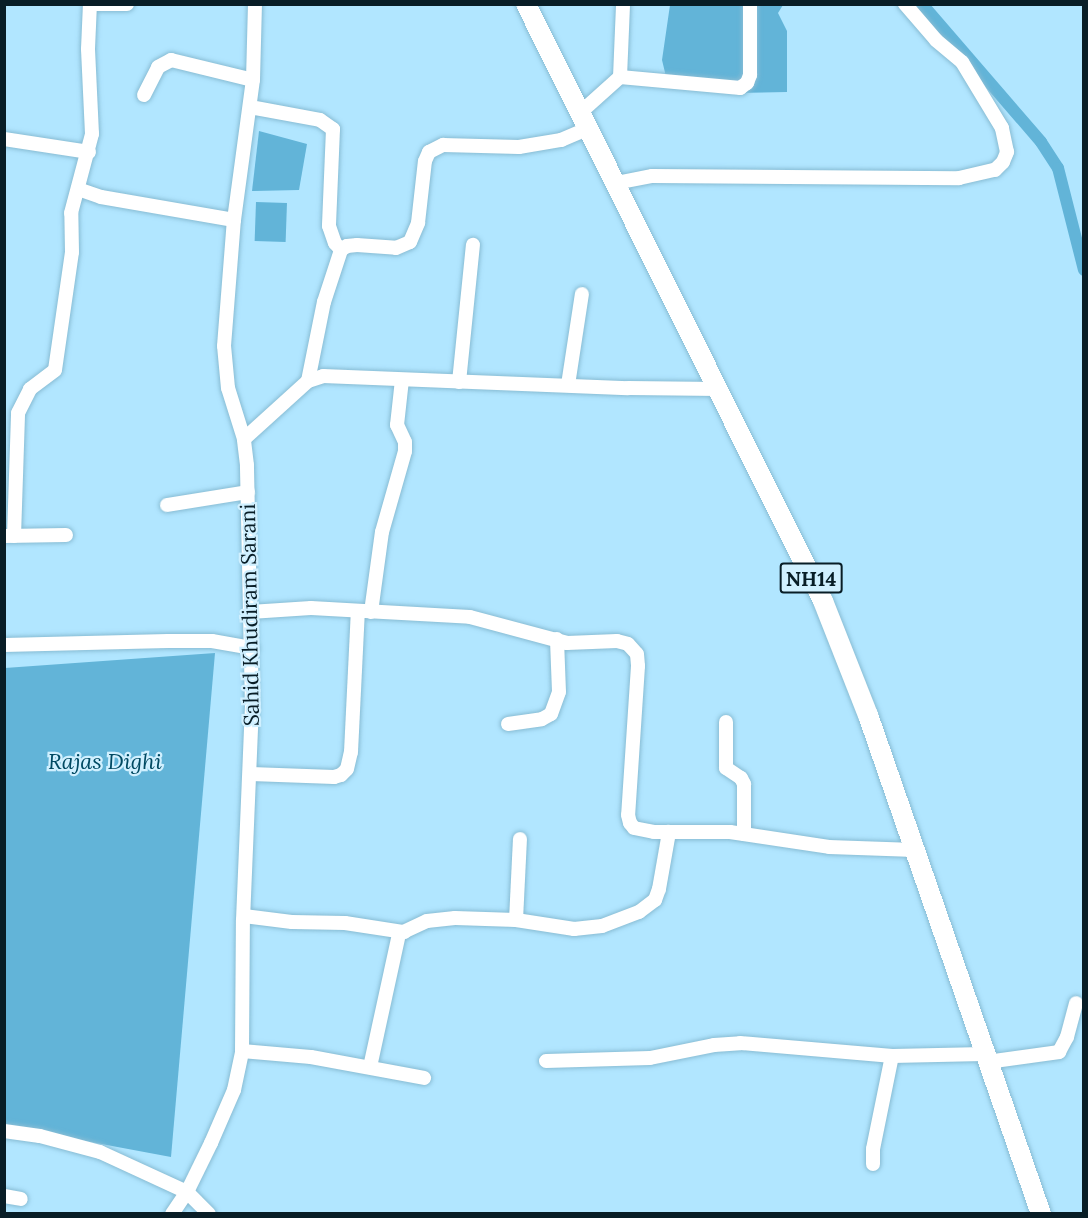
<!DOCTYPE html>
<html>
<head>
<meta charset="utf-8">
<style>
  body { margin:0 }
  #map { position:relative; width:1088px; height:1218px; overflow:hidden; background:#b1e6ff; font-family:Lora,serif }
  div>[style] { position:absolute }
  .water>* { inset:0; background:#62b4d8; transform-origin:0 0 }
  .canal>* { height:12px; margin:-6px; padding:0 6px; transform-origin:6px; border-radius:6px; background:#62b4d8 }
  .roads { filter:drop-shadow(0 0 2px #88bcd4) drop-shadow(0 0 2px #88bcd4) }
  .minor>* { height:14px; margin:-7px; padding:0 7px; transform-origin:7px; border-radius:7px; background:#fff }
  .highway>* { height:20px; margin:-10px; padding:0 10px; transform-origin:10px; border-radius:10px; background:#fff }
  span { translate:-50% -50%; white-space:nowrap; text-align:center; line-height:1.15; -webkit-text-stroke:4.5px #d0f0ff; paint-order:stroke }
  .shield-label span { padding:2px 4px; background:#d0f0ff; border:2px solid; border-radius:4px; -webkit-text-stroke-width:0 }
  .shield-label { font-size:20px; color:#081d26; font-weight:700 }
  .street-label { font-size:21px; color:#081d26 }
  .water-label { font-size:22px; color:#004a63; font-style:italic }
  .frame { position:absolute; inset:0; border:6px solid #081d26; pointer-events:none }
</style>
</head>
<body>
<div id="map">
  <div class="water">
    <div style="clip-path:polygon(670px 5px,783px 5px,778px 13px,787px 31px,787px 92px,731px 93px,668px 85px,662px 60px)"></div>
    <div style="clip-path:polygon(259px 131px,307px 144px,299px 190px,252px 191px)"></div>
    <div style="left:256px;top:202px;width:31px;height:39px;rotate:2deg"></div>
    <div style="clip-path:polygon(215px 653px,171px 1157px,5px 1126px,5px 668px)"></div>
  </div>
  <div class="canal">
    <div style="left:922px;top:4px;width:182px;rotate:49.2deg"></div>
    <div style="left:1041px;top:142px;width:31px;rotate:57deg"></div>
    <div style="left:1058px;top:168px;width:105px;rotate:75.7deg"></div>
  </div>
  <div class="roads">
    <div class="minor">
      <div style="left:94px;top:4px;width:33px"></div>
      <div style="left:620px;top:77px;width:121px;rotate:5.2deg"></div>
      <div style="left:740px;top:88px;width:9px;rotate:-36deg"></div>
      <div style="left:747px;top:83px;width:9px;rotate:-69deg"></div>
      <div style="left:750px;top:75px;width:71px;rotate:-90deg"></div>
      <div style="left:144px;top:95px;width:31px;rotate:-63deg"></div>
      <div style="left:158px;top:67px;width:15px;rotate:-28deg"></div>
      <div style="left:171px;top:60px;width:84px;rotate:13.7deg"></div>
      <div style="left:250px;top:107px;width:71px;rotate:10.5deg"></div>
      <div style="left:320px;top:120px;width:16px;rotate:35deg"></div>
      <div style="left:333px;top:129px;width:97px;rotate:92.4deg"></div>
      <div style="left:329px;top:226px;width:18px;rotate:71deg"></div>
      <div style="left:335px;top:243px;width:9px;rotate:49deg"></div>
      <div style="left:581px;top:112px;width:52px;rotate:-41.9deg"></div>
      <div style="left:620px;top:77px;width:73px;rotate:-87.6deg"></div>
      <div style="left:4px;top:139px;width:86px;rotate:8.7deg"></div>
      <div style="left:616px;top:183px;width:37px;rotate:-11deg"></div>
      <div style="left:652px;top:176px;width:307px;rotate:0.4deg"></div>
      <div style="left:959px;top:178px;width:37px;rotate:-13deg"></div>
      <div style="left:995px;top:170px;width:11px;rotate:-45deg"></div>
      <div style="left:1003px;top:162px;width:11px;rotate:-68deg"></div>
      <div style="left:1007px;top:152px;width:25px;rotate:-102deg"></div>
      <div style="left:1002px;top:128px;width:77px;rotate:-121.2deg"></div>
      <div style="left:962px;top:62px;width:34px;rotate:-140deg"></div>
      <div style="left:936px;top:40px;width:48px;rotate:-130.7deg"></div>
      <div style="left:78px;top:189px;width:24px;rotate:19deg"></div>
      <div style="left:101px;top:197px;width:135px;rotate:9.8deg"></div>
      <div style="left:308px;top:381px;width:81px;rotate:-78.6deg"></div>
      <div style="left:324px;top:302px;width:55px;rotate:-71.9deg"></div>
      <div style="left:341px;top:250px;width:7px;rotate:-34deg"></div>
      <div style="left:347px;top:246px;width:10px;rotate:-6deg"></div>
      <div style="left:357px;top:245px;width:39px;rotate:4deg"></div>
      <div style="left:396px;top:248px;width:15px;rotate:-23deg"></div>
      <div style="left:410px;top:242px;width:21px;rotate:-67deg"></div>
      <div style="left:418px;top:223px;width:62px;rotate:-83.6deg"></div>
      <div style="left:425px;top:161px;width:10px;rotate:-66deg"></div>
      <div style="left:429px;top:152px;width:16px;rotate:-27deg"></div>
      <div style="left:443px;top:145px;width:76px;rotate:1.5deg"></div>
      <div style="left:519px;top:147px;width:43px;rotate:-9.5deg"></div>
      <div style="left:561px;top:140px;width:30px;rotate:-23deg"></div>
      <div style="left:459px;top:382px;width:138px;rotate:-84.2deg"></div>
      <div style="left:568px;top:385px;width:92px;rotate:-81.3deg"></div>
      <div style="left:244px;top:439px;width:86px;rotate:-42.2deg"></div>
      <div style="left:308px;top:381px;width:16px;rotate:-18deg"></div>
      <div style="left:323px;top:376px;width:305px;rotate:2.3deg"></div>
      <div style="left:628px;top:388px;width:91px;rotate:0.6deg"></div>
      <div style="left:167px;top:505px;width:82px;rotate:-9.1deg"></div>
      <div style="left:5px;top:536px;width:61px;rotate:-0.9deg"></div>
      <div style="left:14px;top:536px;width:123px;rotate:-88.1deg"></div>
      <div style="left:18px;top:413px;width:27px;rotate:-63deg"></div>
      <div style="left:30px;top:389px;width:31px;rotate:-37deg"></div>
      <div style="left:55px;top:370px;width:119px;rotate:-81.8deg"></div>
      <div style="left:72px;top:252px;width:39px;rotate:-91deg"></div>
      <div style="left:71px;top:213px;width:82px;rotate:-75.1deg"></div>
      <div style="left:92px;top:134px;width:85px;rotate:-92.7deg"></div>
      <div style="left:88px;top:49px;width:45px;rotate:-87.5deg"></div>
      <div style="left:250px;top:612px;width:61px;rotate:-3.8deg"></div>
      <div style="left:311px;top:608px;width:159px;rotate:3.2deg"></div>
      <div style="left:470px;top:617px;width:100px;rotate:15deg"></div>
      <div style="left:567px;top:643px;width:50px;rotate:-2.3deg"></div>
      <div style="left:617px;top:641px;width:11px;rotate:15deg"></div>
      <div style="left:628px;top:644px;width:13px;rotate:48deg"></div>
      <div style="left:637px;top:654px;width:12px;rotate:85deg"></div>
      <div style="left:638px;top:666px;width:149px;rotate:93.8deg"></div>
      <div style="left:628px;top:815px;width:8px;rotate:76deg"></div>
      <div style="left:630px;top:823px;width:6px;rotate:51deg"></div>
      <div style="left:634px;top:828px;width:20px;rotate:11deg"></div>
      <div style="left:654px;top:832px;width:76px"></div>
      <div style="left:730px;top:832px;width:100px;rotate:8.6deg"></div>
      <div style="left:829px;top:847px;width:86px;rotate:2deg"></div>
      <div style="left:371px;top:612px;width:81px;rotate:-82.2deg"></div>
      <div style="left:382px;top:532px;width:84px;rotate:-74.1deg"></div>
      <div style="left:405px;top:451px;width:9px;rotate:-90deg"></div>
      <div style="left:405px;top:442px;width:19px;rotate:-115deg"></div>
      <div style="left:397px;top:425px;width:45px;rotate:-83.7deg"></div>
      <div style="left:4px;top:645px;width:164px;rotate:-1.4deg"></div>
      <div style="left:168px;top:641px;width:44px"></div>
      <div style="left:212px;top:641px;width:41px;rotate:9.9deg"></div>
      <div style="left:726px;top:722px;width:46px;rotate:90deg"></div>
      <div style="left:726px;top:768px;width:18px;rotate:34deg"></div>
      <div style="left:741px;top:778px;width:7px;rotate:63deg"></div>
      <div style="left:744px;top:784px;width:50px;rotate:90deg"></div>
      <div style="left:508px;top:724px;width:34px;rotate:-8deg"></div>
      <div style="left:542px;top:719px;width:10px;rotate:-29deg"></div>
      <div style="left:551px;top:714px;width:23px;rotate:-70deg"></div>
      <div style="left:559px;top:692px;width:53px;rotate:-92.2deg"></div>
      <div style="left:251px;top:774px;width:83px;rotate:2.1deg"></div>
      <div style="left:334px;top:777px;width:7px;rotate:-16deg"></div>
      <div style="left:341px;top:775px;width:8px;rotate:-45deg"></div>
      <div style="left:347px;top:769px;width:17px;rotate:-77deg"></div>
      <div style="left:351px;top:752px;width:141px;rotate:-87.2deg"></div>
      <div style="left:244px;top:916px;width:48px;rotate:7.1deg"></div>
      <div style="left:292px;top:922px;width:53px;rotate:1.1deg"></div>
      <div style="left:345px;top:923px;width:60px;rotate:8.7deg"></div>
      <div style="left:516px;top:920px;width:81px;rotate:-87.2deg"></div>
      <div style="left:242px;top:1051px;width:69px;rotate:5deg"></div>
      <div style="left:311px;top:1057px;width:115px;rotate:10.5deg"></div>
      <div style="left:546px;top:1061px;width:104px;rotate:-1.7deg"></div>
      <div style="left:650px;top:1058px;width:65px;rotate:-11.5deg"></div>
      <div style="left:714px;top:1045px;width:26px;rotate:-4deg"></div>
      <div style="left:740px;top:1043px;width:153px;rotate:4.9deg"></div>
      <div style="left:892px;top:1056px;width:92px;rotate:-1.2deg"></div>
      <div style="left:987px;top:1062px;width:73px;rotate:-7.9deg"></div>
      <div style="left:1059px;top:1052px;width:17px;rotate:-62deg"></div>
      <div style="left:1067px;top:1037px;width:35px;rotate:-75deg"></div>
      <div style="left:370px;top:1067px;width:136px;rotate:-77.7deg"></div>
      <div style="left:399px;top:934px;width:31px;rotate:-25deg"></div>
      <div style="left:427px;top:921px;width:28px;rotate:-6deg"></div>
      <div style="left:455px;top:918px;width:61px;rotate:1.9deg"></div>
      <div style="left:516px;top:920px;width:59px;rotate:8.8deg"></div>
      <div style="left:574px;top:929px;width:28px;rotate:-6deg"></div>
      <div style="left:602px;top:926px;width:40px;rotate:-21deg"></div>
      <div style="left:639px;top:912px;width:20px;rotate:-37deg"></div>
      <div style="left:655px;top:900px;width:12px;rotate:-70deg"></div>
      <div style="left:659px;top:889px;width:58px;rotate:-80deg"></div>
      <div style="left:4px;top:1131px;width:36px;rotate:8deg"></div>
      <div style="left:40px;top:1136px;width:62px;rotate:14.9deg"></div>
      <div style="left:100px;top:1152px;width:96px;rotate:24.7deg"></div>
      <div style="left:187px;top:1192px;width:31px;rotate:45deg"></div>
      <div style="left:873px;top:1164px;width:15px;rotate:-90deg"></div>
      <div style="left:873px;top:1149px;width:95px;rotate:-78.5deg"></div>
      <div style="left:4px;top:1196px;width:17px;rotate:10deg"></div>
      <div style="left:172px;top:1214px;width:27px;rotate:-56deg"></div>
      <div style="left:187px;top:1192px;width:55px;rotate:-63.9deg"></div>
      <div style="left:211px;top:1143px;width:58px;rotate:-66.5deg"></div>
      <div style="left:234px;top:1090px;width:40px;rotate:-78deg"></div>
      <div style="left:242px;top:1051px;width:131px;rotate:-89.6deg"></div>
      <div style="left:243px;top:920px;width:213px;rotate:-87.6deg"></div>
      <div style="left:252px;top:707px;width:242px;rotate:-91.2deg"></div>
      <div style="left:247px;top:465px;width:26px;rotate:-97deg"></div>
      <div style="left:244px;top:439px;width:53px;rotate:-107.4deg"></div>
      <div style="left:228px;top:388px;width:42px;rotate:-95.4deg"></div>
      <div style="left:224px;top:346px;width:126px;rotate:-85.5deg"></div>
      <div style="left:234px;top:220px;width:141px;rotate:-82.3deg"></div>
      <div style="left:253px;top:80px;width:76px;rotate:-88.5deg"></div>
    </div>
    <div class="highway">
      <div style="left:526px;top:4px;width:667px;rotate:63.55deg"></div>
      <div style="left:823px;top:601px;width:123px;rotate:68.5deg"></div>
      <div style="left:868px;top:715px;width:528px;rotate:70.88deg"></div>
    </div>
  </div>
  <div class="shield-label">
    <span style="left:811px;top:578px">NH14</span>
  </div>
  <div class="street-label">
    <span style="left:250px;top:615px;rotate:-91deg">Sahid Khudiram Sarani</span>
  </div>
  <div class="water-label">
    <span style="left:105px;top:762px">Rajas Dighi</span>
  </div>
  <div class="frame"></div>
</div>
</body>
</html>
